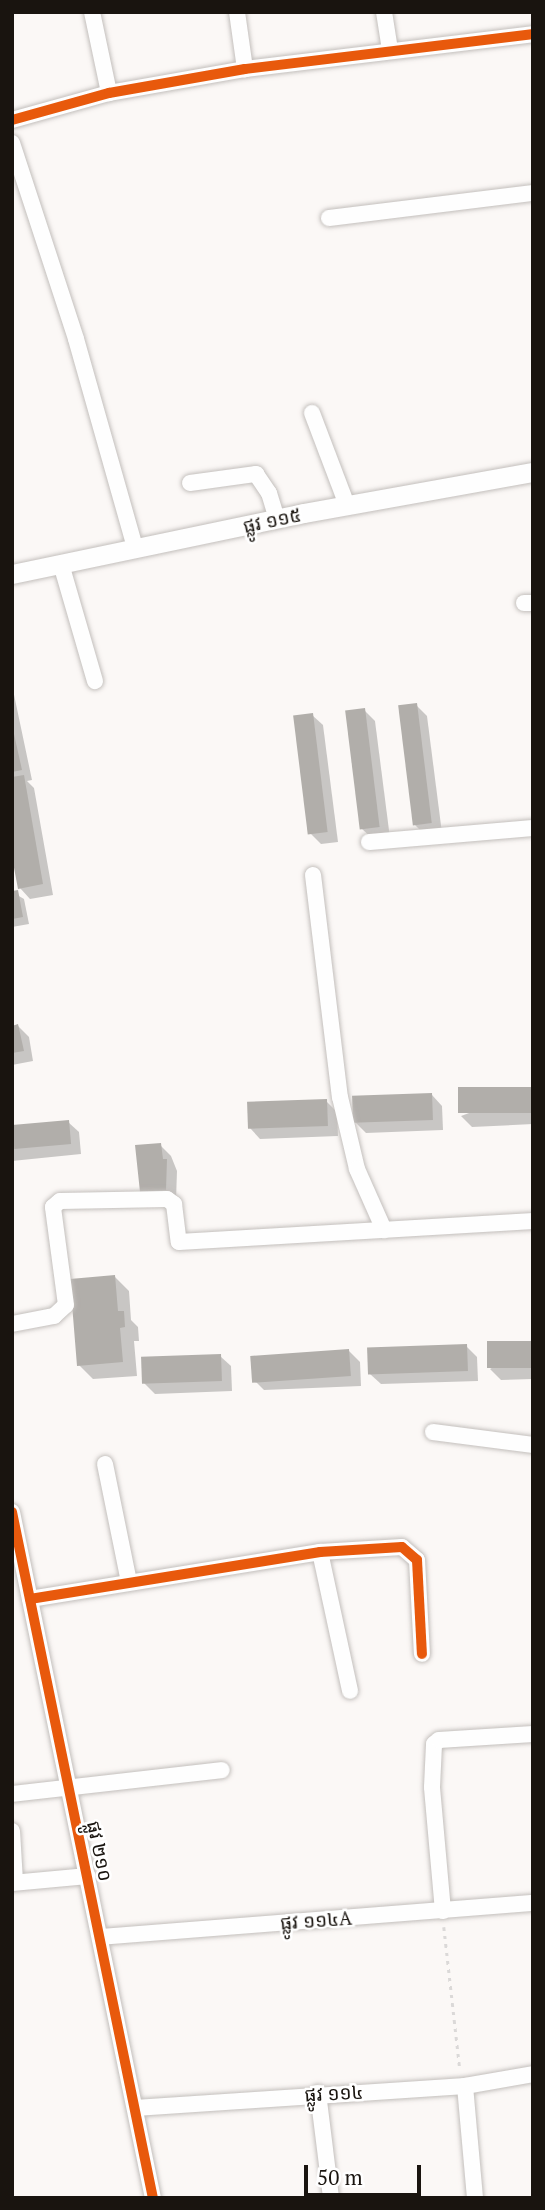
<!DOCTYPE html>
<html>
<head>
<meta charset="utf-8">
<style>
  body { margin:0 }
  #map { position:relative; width:545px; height:2210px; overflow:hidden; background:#fbf8f6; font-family:"PT Serif","Noto Sans Khmer",serif }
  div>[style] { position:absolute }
  .shadow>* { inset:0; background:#0003 }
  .building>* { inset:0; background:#b1aeaa; transform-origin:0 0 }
  .path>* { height:2.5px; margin-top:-1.25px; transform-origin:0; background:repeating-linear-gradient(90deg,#dbd9d8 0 3.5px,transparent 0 8.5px) }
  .roads { filter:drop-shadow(0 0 2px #c3bfbc) drop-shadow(0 0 2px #c3bfbc) }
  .minor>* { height:16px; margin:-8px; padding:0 8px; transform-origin:8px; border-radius:8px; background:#fefefe }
  .major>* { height:19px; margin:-9.5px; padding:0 9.5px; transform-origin:9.5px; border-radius:9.5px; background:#fefefe }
  .cycleway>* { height:10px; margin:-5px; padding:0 5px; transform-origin:5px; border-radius:5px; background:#e8590c }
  span { translate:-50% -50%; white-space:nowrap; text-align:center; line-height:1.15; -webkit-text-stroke:5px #fff; paint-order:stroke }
  .street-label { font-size:19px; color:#19140f }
  .frame { position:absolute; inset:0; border:14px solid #19140f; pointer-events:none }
  .scale { position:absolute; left:304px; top:2165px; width:117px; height:32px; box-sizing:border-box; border:4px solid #19140f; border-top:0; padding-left:9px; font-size:21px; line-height:24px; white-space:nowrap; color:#19140f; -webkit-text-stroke:5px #fff; paint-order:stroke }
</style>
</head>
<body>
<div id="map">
  <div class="shadow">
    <div style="clip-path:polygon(12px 685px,32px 780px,27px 781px,34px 788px,53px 895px,30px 899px,20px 888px,12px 847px)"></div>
    <div style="clip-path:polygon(416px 705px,427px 716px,442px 833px,425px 835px,414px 824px)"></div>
    <div style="clip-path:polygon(364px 710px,375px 721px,390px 838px,373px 839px,362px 829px)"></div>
    <div style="clip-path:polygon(312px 715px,323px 725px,338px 842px,321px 844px,310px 833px)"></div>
    <div style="clip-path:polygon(12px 892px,24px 899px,29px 924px,12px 927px)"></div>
    <div style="clip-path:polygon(18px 1026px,29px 1037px,33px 1061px,12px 1065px,12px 1027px)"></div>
    <div style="clip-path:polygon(533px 1089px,533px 1124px,472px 1127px,461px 1116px)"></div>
    <div style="clip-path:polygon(432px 1095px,442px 1106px,443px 1130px,366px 1133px,355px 1122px)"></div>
    <div style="clip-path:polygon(326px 1101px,337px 1112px,338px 1136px,260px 1139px,250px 1128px)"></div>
    <div style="clip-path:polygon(68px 1122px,79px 1132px,81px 1154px,12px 1161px,12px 1127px)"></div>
    <div style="clip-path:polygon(160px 1145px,171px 1156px,177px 1171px,176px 1200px,141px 1192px)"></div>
    <div style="clip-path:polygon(115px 1277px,129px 1291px,131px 1320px,138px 1327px,139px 1341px,134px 1341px,137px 1376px,93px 1379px,79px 1365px)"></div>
    <div style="clip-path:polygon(533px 1343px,533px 1379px,501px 1380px,490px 1369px)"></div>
    <div style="clip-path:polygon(466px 1346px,477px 1357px,478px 1381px,381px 1384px,370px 1374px)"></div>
    <div style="clip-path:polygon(349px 1351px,360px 1362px,361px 1386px,264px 1390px,253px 1379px)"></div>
    <div style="clip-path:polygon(220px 1356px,231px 1366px,232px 1391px,155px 1394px,144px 1383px)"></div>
  </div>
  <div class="building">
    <div style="left:417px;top:703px;width:121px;height:19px;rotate:83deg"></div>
    <div style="left:365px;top:708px;width:120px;height:20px;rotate:83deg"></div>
    <div style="left:313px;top:713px;width:120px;height:20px;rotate:83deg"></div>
    <div style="clip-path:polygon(12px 725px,22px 770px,12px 772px)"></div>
    <div style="clip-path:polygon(24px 775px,43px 884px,18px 889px,12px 857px,12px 777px)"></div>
    <div style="clip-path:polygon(18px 890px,23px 917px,12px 919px,12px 891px)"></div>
    <div style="clip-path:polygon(18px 1024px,24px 1051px,12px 1053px,12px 1026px)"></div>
    <div style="left:533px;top:1087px;width:26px;height:75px;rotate:90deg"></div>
    <div style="left:432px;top:1093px;width:27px;height:80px;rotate:88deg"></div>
    <div style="left:327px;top:1099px;width:27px;height:80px;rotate:88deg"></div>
    <div style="left:69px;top:1120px;width:24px;height:57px;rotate:85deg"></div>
    <div style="clip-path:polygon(161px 1143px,163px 1159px,167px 1159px,166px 1190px,140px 1192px,135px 1145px)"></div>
    <div style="clip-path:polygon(115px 1275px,118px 1311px,124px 1311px,125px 1327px,120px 1328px,123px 1362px,77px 1366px,70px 1279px)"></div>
    <div style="left:533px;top:1341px;width:27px;height:46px;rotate:90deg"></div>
    <div style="left:467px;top:1344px;width:27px;height:100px;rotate:88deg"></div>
    <div style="left:349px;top:1349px;width:27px;height:99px;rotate:86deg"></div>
    <div style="left:221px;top:1354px;width:27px;height:80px;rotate:88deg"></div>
  </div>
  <div class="path">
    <div style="left:444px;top:1927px;width:143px;rotate:83.6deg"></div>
  </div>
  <div class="roads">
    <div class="minor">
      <div style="left:92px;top:12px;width:83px;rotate:78.1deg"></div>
      <div style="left:237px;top:12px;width:58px;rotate:82deg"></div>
      <div style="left:384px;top:12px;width:38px;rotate:81deg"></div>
      <div style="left:12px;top:120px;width:101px;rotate:-15.6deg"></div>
      <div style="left:109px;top:93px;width:138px;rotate:-10deg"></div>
      <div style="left:245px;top:69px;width:290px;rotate:-6.9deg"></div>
      <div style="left:12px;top:143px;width:206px;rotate:71.9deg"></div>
      <div style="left:76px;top:339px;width:217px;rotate:74.2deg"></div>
      <div style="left:329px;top:218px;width:206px;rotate:-7deg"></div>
      <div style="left:312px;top:413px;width:98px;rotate:69.2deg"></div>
      <div style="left:190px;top:483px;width:67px;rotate:-7.8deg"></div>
      <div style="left:256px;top:474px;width:23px;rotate:56deg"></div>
      <div style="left:269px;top:493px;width:27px;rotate:73deg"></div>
      <div style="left:61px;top:564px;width:122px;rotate:73.8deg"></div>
      <div style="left:524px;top:603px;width:9px"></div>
      <div style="left:369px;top:842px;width:165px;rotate:-4.9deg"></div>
      <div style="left:313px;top:875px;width:224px;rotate:83.1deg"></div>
      <div style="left:340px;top:1097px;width:74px;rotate:76.7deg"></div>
      <div style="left:357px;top:1169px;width:67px;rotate:66.1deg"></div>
      <div style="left:12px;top:1324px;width:43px;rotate:-10.8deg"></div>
      <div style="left:54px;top:1316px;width:16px;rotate:-43deg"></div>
      <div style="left:66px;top:1305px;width:99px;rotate:-97.6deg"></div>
      <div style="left:53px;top:1207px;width:9px;rotate:-41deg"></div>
      <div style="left:60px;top:1201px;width:107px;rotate:-1.1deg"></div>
      <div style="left:167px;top:1199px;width:9px;rotate:36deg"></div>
      <div style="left:174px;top:1204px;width:38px;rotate:83deg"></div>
      <div style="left:179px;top:1242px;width:355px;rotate:-3.4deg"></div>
      <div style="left:433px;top:1432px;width:101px;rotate:7.4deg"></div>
      <div style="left:105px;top:1464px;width:120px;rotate:78.5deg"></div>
      <div style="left:12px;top:1512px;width:700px;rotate:78.39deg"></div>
      <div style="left:320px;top:1552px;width:142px;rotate:77.8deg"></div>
      <div style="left:30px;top:1599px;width:294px;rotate:-9.2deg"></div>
      <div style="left:320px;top:1552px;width:82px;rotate:-3.5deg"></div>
      <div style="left:402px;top:1547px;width:20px;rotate:41deg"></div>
      <div style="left:417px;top:1560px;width:94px;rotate:87deg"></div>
      <div style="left:12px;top:1794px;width:211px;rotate:-6.5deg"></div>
      <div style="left:12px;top:1831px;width:51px;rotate:86.6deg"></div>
      <div style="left:12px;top:1883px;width:76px;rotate:-5.3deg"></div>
      <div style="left:443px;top:1911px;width:124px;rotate:-95.1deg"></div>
      <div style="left:432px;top:1787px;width:43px;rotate:-87.3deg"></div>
      <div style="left:434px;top:1744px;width:6px;rotate:-39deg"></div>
      <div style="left:439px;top:1740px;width:94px;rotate:-3.7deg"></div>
      <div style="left:100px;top:1937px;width:434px;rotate:-4.5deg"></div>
      <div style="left:465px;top:2086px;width:112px;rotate:84.9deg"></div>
      <div style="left:318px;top:2093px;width:106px;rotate:82.9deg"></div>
      <div style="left:135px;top:2108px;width:331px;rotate:-3.8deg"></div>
      <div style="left:465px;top:2086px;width:69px;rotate:-10deg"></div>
    </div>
    <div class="major">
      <div style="left:12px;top:574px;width:298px;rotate:-11.8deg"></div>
      <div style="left:304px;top:513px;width:233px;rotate:-10.2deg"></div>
    </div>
  </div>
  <div class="cycleway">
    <div style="left:12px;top:120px;width:101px;rotate:-15.6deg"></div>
    <div style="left:109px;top:93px;width:138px;rotate:-10deg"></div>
    <div style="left:245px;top:69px;width:290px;rotate:-6.9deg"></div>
    <div style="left:12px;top:1512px;width:700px;rotate:78.39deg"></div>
    <div style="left:30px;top:1599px;width:294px;rotate:-9.2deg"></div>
    <div style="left:320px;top:1552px;width:82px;rotate:-3.5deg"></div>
    <div style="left:402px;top:1547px;width:20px;rotate:41deg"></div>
    <div style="left:417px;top:1560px;width:94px;rotate:87deg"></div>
  </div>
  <div class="street-label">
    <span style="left:272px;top:520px;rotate:-12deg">ផ្លូវ ១១៥</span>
    <span style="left:100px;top:1851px;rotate:78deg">ផ្លូវ ២១០</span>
    <span style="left:316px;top:1920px;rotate:-4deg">ផ្លូវ ១១៤A</span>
    <span style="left:334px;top:2093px;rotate:-3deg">ផ្លូវ ១១៤</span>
  </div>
  <div class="frame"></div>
  <div class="scale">50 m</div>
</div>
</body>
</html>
